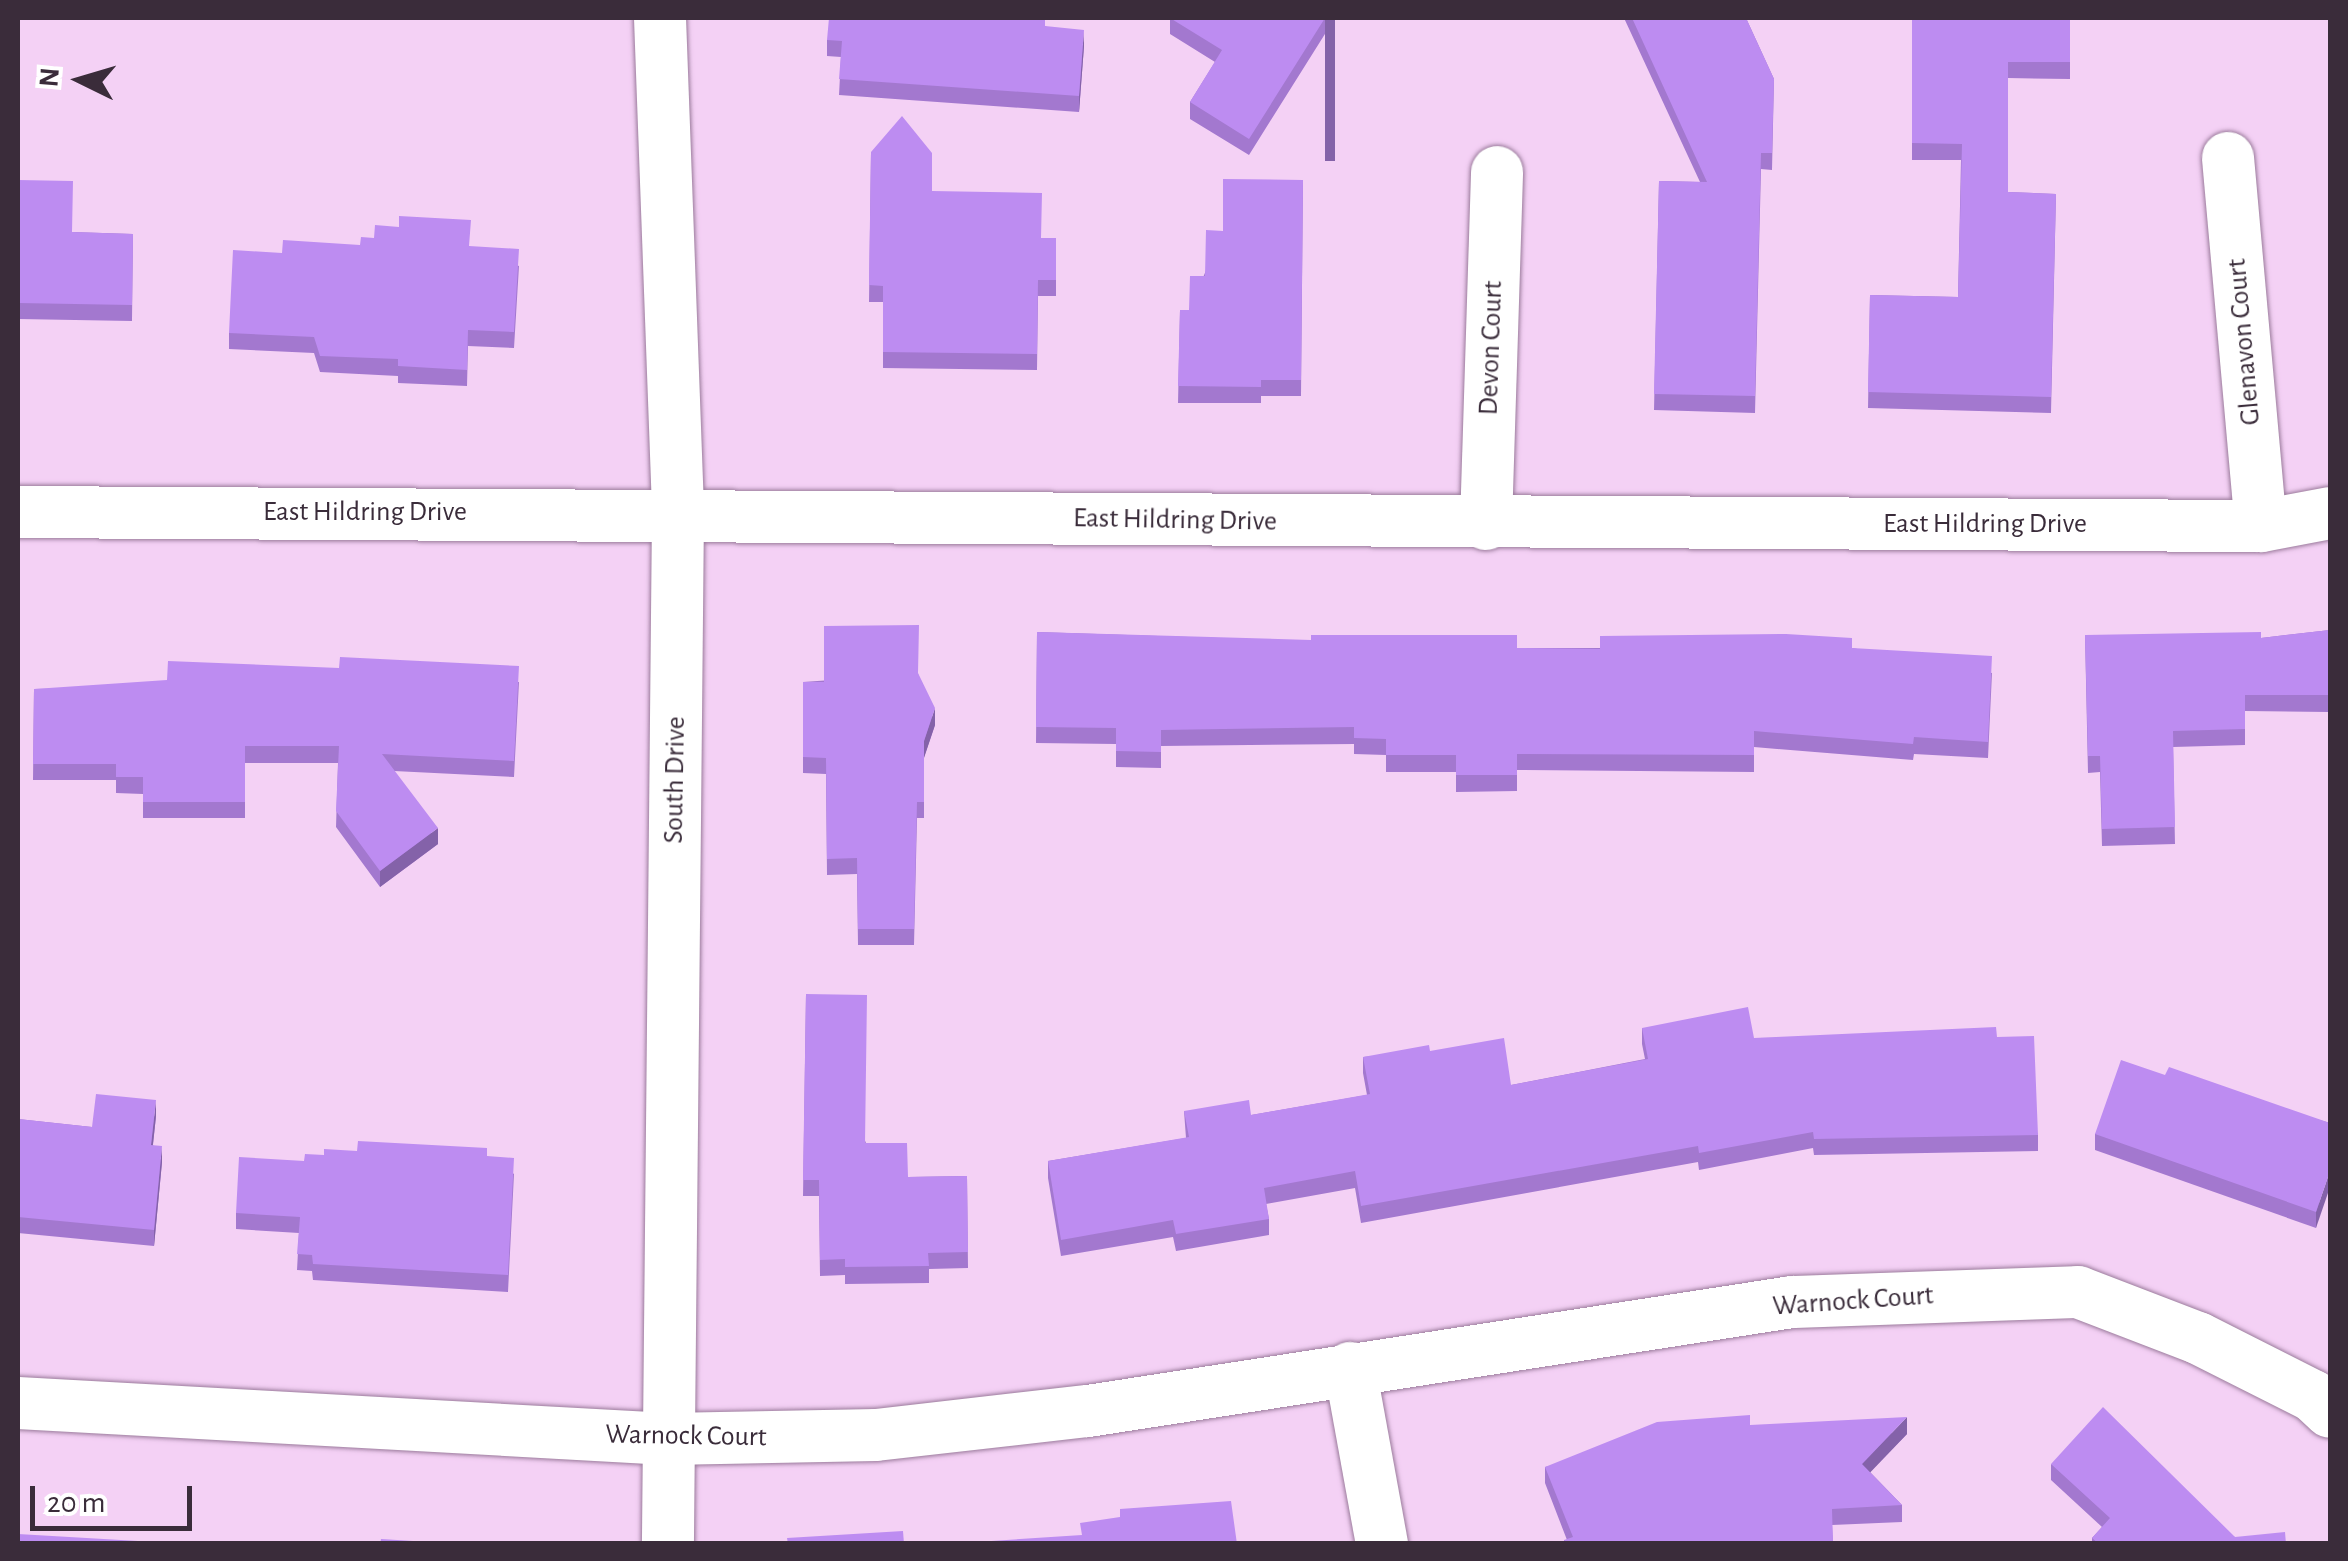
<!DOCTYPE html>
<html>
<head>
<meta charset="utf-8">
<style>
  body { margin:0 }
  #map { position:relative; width:2348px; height:1561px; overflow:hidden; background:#f4d1f5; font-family:"Alegreya Sans",sans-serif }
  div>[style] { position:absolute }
  .roads { filter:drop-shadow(0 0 2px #9b7b9c) drop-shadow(0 0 2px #9b7b9c) }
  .minor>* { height:52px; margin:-26px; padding:0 26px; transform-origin:26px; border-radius:26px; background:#fff }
  .wall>* { inset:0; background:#a378cf }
  .shaded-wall>* { inset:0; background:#8462a9; transform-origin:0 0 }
  .building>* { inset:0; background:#bd8cf1 }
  span { translate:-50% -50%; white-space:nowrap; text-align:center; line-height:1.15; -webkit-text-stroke:8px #fff; paint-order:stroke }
  .street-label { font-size:28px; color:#3a2c3a }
  .frame { position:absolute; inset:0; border:20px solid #3a2c3a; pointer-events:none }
  .north { position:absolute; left:30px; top:30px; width:100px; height:100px; -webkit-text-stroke:8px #fff; paint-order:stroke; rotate:275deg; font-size:28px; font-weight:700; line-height:40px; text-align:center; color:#3a2c3a }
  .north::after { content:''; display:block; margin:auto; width:35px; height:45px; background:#3a2c3a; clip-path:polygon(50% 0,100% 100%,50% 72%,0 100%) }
  .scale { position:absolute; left:30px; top:1486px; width:162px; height:45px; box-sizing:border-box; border:5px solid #3a2c3a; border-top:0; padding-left:12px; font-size:30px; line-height:35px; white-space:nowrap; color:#3a2c3a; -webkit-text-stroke:8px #fff; paint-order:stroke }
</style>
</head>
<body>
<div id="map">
  <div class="roads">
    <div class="minor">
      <div style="left:660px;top:18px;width:495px;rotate:87.9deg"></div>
      <div style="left:678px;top:513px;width:1031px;rotate:90.56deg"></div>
      <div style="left:2228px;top:158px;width:369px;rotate:84.9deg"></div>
      <div style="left:18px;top:512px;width:2243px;rotate:0.36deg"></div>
      <div style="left:2261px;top:526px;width:70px;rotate:-10.7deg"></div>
      <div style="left:1486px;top:524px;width:352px;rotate:-88.2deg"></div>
      <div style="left:1350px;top:1368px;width:179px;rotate:79.7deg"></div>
      <div style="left:18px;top:1403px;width:651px;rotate:3.17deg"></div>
      <div style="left:668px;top:1439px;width:208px;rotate:-1.1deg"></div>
      <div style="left:876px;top:1435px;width:213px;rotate:-6.5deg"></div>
      <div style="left:1088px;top:1411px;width:712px;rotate:-8.8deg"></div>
      <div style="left:1792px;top:1302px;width:286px;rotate:-2deg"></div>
      <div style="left:2078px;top:1292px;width:129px;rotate:21deg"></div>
      <div style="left:2198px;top:1338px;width:129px;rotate:26.8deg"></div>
      <div style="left:2313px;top:1396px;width:23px;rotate:43deg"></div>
    </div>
  </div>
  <div class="wall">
    <div style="clip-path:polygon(1170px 18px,1335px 18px,1249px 155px,1190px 119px,1190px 102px,1215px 62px,1170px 34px)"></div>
    <div style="clip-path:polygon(1624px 18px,1746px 18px,1774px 79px,1772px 170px,1761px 169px,1755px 413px,1654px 410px,1659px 181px,1700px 182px)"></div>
    <div style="clip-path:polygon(1912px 18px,2070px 18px,2070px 79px,2008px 78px,2008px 192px,2056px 194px,2051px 413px,1868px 408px,1870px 295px,1958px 297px,1961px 160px,1912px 160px)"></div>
    <div style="clip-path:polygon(1045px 26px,1084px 46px,1079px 112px,839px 95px,841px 57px,827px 56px,827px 40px)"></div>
    <div style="clip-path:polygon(871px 152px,932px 191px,1041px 238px,1056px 238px,1056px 296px,1038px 296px,1037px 370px,883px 368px,883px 302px,869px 302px)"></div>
    <div style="clip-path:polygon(18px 180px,72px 232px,133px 234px,132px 321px,18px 319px)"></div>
    <div style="clip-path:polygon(1303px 180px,1301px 396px,1261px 396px,1261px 403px,1178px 403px,1180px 310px,1189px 310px,1223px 231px)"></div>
    <div style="clip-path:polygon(374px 238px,470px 247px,519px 266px,514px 348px,468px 346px,467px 386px,398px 383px,398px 376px,320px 372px,314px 353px,229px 349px,229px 333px,282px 253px,360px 245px)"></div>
    <div style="clip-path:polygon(2330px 630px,2330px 722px,2329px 712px,2245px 711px,2245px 745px,2173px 747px,2175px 844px,2102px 846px,2100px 772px,2088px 773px,2085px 635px,2261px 638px)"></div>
    <div style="clip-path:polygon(1037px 632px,1517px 648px,1852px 648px,1992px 673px,1988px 758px,1914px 754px,1913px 760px,1754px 747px,1754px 772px,1517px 770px,1517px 791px,1456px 792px,1456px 772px,1386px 772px,1386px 755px,1354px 754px,1354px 744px,1161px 746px,1161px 768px,1116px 767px,1116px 744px,1036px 743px)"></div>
    <div style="clip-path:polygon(918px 674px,935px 725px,924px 757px,924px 818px,917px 818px,914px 945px,858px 945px,857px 874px,827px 875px,826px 774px,803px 773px,803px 682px)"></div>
    <div style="clip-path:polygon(519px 682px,514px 777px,394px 771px,438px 844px,380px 887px,336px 827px,338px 763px,245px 763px,245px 818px,143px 818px,143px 794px,116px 793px,116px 780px,33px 780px,34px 689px)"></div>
    <div style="clip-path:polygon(806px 994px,866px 1143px,908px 1177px,967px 1176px,968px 1268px,929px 1269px,929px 1283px,845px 1284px,845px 1275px,820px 1276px,819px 1196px,803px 1196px)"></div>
    <div style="clip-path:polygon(1642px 1028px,1754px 1038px,1997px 1037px,2038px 1135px,2038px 1151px,1814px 1155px,1813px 1148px,1699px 1170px,1698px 1162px,1361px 1223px,1355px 1188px,1266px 1204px,1269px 1219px,1269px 1235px,1176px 1251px,1173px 1237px,1061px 1256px,1048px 1178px,1048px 1161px,1186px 1138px,1184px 1111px,1251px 1115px,1367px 1095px,1363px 1073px,1363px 1057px,1430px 1051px,1511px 1085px,1645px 1059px,1642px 1044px)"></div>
    <div style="clip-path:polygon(2165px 1075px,2330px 1123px,2316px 1228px,2095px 1150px,2095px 1134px)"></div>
    <div style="clip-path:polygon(156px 1116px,153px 1145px,162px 1162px,154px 1246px,18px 1233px,18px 1119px,92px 1127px)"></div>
    <div style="clip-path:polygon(324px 1155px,487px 1156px,514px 1174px,508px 1292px,313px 1280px,312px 1271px,297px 1270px,299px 1233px,236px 1229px,236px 1213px,304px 1161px)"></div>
    <div style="clip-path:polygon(1750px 1425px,1907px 1434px,1870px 1472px,1902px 1505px,1902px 1522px,1832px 1525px,1833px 1544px,1564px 1544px,1564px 1540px,1567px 1540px,1545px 1483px,1545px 1467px)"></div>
    <div style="clip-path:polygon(2051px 1464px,2235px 1537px,2286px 1544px,2092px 1544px,2092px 1538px,2102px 1527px,2051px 1480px)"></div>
  </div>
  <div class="shaded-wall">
    <div style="left:1325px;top:18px;width:10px;height:143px"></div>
    <div style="clip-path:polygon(1084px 30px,1084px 46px,1079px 112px,1079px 96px)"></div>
    <div style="clip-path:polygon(935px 708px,935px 725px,924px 758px,924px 741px)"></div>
    <div style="clip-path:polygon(438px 828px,438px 844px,380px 887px,380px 871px)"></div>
    <div style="clip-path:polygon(156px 1100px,156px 1116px,151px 1161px,151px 1145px)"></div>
    <div style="clip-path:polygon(162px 1146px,162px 1162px,154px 1246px,154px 1230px)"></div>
    <div style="clip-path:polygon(2330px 1171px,2330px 1187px,2316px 1228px,2316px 1212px)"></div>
    <div style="clip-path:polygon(1907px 1417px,1907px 1434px,1862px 1481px,1862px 1464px)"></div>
  </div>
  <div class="building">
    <div style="clip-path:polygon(829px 18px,1019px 18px,1045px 19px,1045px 26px,1084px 30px,1079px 96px,839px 79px,842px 41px,827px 40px)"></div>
    <div style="clip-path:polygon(1170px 18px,1325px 18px,1249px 139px,1190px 102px,1222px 50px)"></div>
    <div style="clip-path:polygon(1632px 18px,1746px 18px,1774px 79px,1772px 153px,1761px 153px,1755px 396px,1654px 394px,1659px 181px,1707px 182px)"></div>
    <div style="clip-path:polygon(1912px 18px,2070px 18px,2070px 62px,2008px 62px,2008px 192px,2056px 194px,2051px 397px,1868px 392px,1870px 295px,1958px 297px,1962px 144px,1912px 143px)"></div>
    <div style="clip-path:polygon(902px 116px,932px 153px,932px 191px,1042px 193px,1041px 238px,1056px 238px,1056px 280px,1038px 280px,1037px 354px,883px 352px,883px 286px,869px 285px,871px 152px)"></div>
    <div style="clip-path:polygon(1223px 179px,1303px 180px,1301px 380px,1261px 380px,1261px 387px,1178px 386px,1180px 310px,1189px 310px,1190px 276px,1205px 276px,1206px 230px,1223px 231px)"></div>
    <div style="clip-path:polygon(18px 180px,73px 181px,72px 232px,133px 234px,132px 305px,18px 303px)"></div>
    <div style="clip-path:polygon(399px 216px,471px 220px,469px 246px,519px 249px,514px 332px,468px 330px,467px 370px,398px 366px,398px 359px,320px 356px,314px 337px,229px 333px,233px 250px,282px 253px,283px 240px,360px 245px,361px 237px,374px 238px,375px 225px,399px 227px)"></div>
    <div style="clip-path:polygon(919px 625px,918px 673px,935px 708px,924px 741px,924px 802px,917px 802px,914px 929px,858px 929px,857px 858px,827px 859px,826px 758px,803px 757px,803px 682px,824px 682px,824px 626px)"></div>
    <div style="clip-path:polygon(2330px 630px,2330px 705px,2329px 695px,2245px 695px,2245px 729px,2173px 731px,2175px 827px,2102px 829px,2100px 756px,2088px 756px,2085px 635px,2261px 632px,2261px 638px)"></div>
    <div style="clip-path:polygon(1037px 632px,1311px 640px,1311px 635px,1517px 635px,1517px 648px,1600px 649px,1600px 636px,1786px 634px,1852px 638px,1852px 648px,1992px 656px,1988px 742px,1914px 737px,1913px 744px,1754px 731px,1754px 755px,1517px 754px,1517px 775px,1456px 775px,1456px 755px,1386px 755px,1386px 739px,1354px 738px,1354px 727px,1161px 730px,1161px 752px,1116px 751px,1116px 728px,1036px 727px)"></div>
    <div style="clip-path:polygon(340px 657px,519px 666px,514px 761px,382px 754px,438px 828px,380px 871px,336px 811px,339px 746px,245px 746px,245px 802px,143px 802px,143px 777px,116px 777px,116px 764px,33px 764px,34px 689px,167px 680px,168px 661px,339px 668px)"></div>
    <div style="clip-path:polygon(806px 994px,867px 995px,865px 1143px,907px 1143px,908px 1177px,967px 1176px,968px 1252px,928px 1253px,929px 1266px,845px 1267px,845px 1259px,820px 1260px,819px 1180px,803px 1180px)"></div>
    <div style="clip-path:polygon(1748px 1007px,1754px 1038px,1996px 1027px,1997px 1037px,2034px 1036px,2038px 1135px,1814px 1139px,1813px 1132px,1699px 1153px,1698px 1146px,1361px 1206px,1355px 1171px,1264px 1188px,1269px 1219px,1176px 1234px,1173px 1220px,1061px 1240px,1048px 1161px,1189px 1137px,1184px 1111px,1249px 1100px,1251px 1115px,1370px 1094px,1363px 1057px,1429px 1045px,1430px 1051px,1504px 1038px,1511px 1085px,1648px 1059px,1642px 1028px)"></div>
    <div style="clip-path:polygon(2121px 1060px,2165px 1075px,2169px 1067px,2330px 1123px,2330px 1171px,2316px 1212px,2095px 1134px)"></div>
    <div style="clip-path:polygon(96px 1094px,156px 1100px,151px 1145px,162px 1146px,154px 1230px,18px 1217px,18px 1119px,92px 1127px)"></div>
    <div style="clip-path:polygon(358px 1141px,487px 1148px,487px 1156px,514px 1158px,508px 1275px,313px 1264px,312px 1255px,297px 1254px,300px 1217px,236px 1213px,239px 1157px,304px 1161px,305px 1154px,324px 1155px,324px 1149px,357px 1151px)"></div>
    <div style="clip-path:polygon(2103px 1407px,2235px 1537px,2285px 1532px,2286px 1544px,2099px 1544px,2092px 1538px,2110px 1518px,2051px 1464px)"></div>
    <div style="clip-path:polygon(1750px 1415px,1750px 1425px,1907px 1417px,1862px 1464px,1902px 1505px,1832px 1509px,1833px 1544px,1566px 1544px,1564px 1540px,1573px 1537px,1545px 1467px,1657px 1422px)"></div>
    <div style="clip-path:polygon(1231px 1501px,1237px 1544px,946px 1544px,1082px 1535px,1080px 1523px,1120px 1517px,1120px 1509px)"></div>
    <div style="clip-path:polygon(903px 1531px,904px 1544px,788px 1544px,787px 1538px)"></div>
    <div style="clip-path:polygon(18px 1534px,155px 1542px,18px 1544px)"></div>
    <div style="clip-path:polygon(381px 1539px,445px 1543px,445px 1544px,380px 1544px)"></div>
  </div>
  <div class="street-label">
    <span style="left:2244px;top:342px;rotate:-95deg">Glenavon Court</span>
    <span style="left:1491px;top:348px;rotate:-88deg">Devon Court</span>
    <span style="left:365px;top:512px">East Hildring Drive</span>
    <span style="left:1175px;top:520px;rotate:1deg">East Hildring Drive</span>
    <span style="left:1985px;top:524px">East Hildring Drive</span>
    <span style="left:675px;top:780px;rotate:-89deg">South Drive</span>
    <span style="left:1853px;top:1301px;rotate:-4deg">Warnock Court</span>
    <span style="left:686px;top:1436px;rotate:1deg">Warnock Court</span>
  </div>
  <div class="frame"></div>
  <div class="north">N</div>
  <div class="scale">20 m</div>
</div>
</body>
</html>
